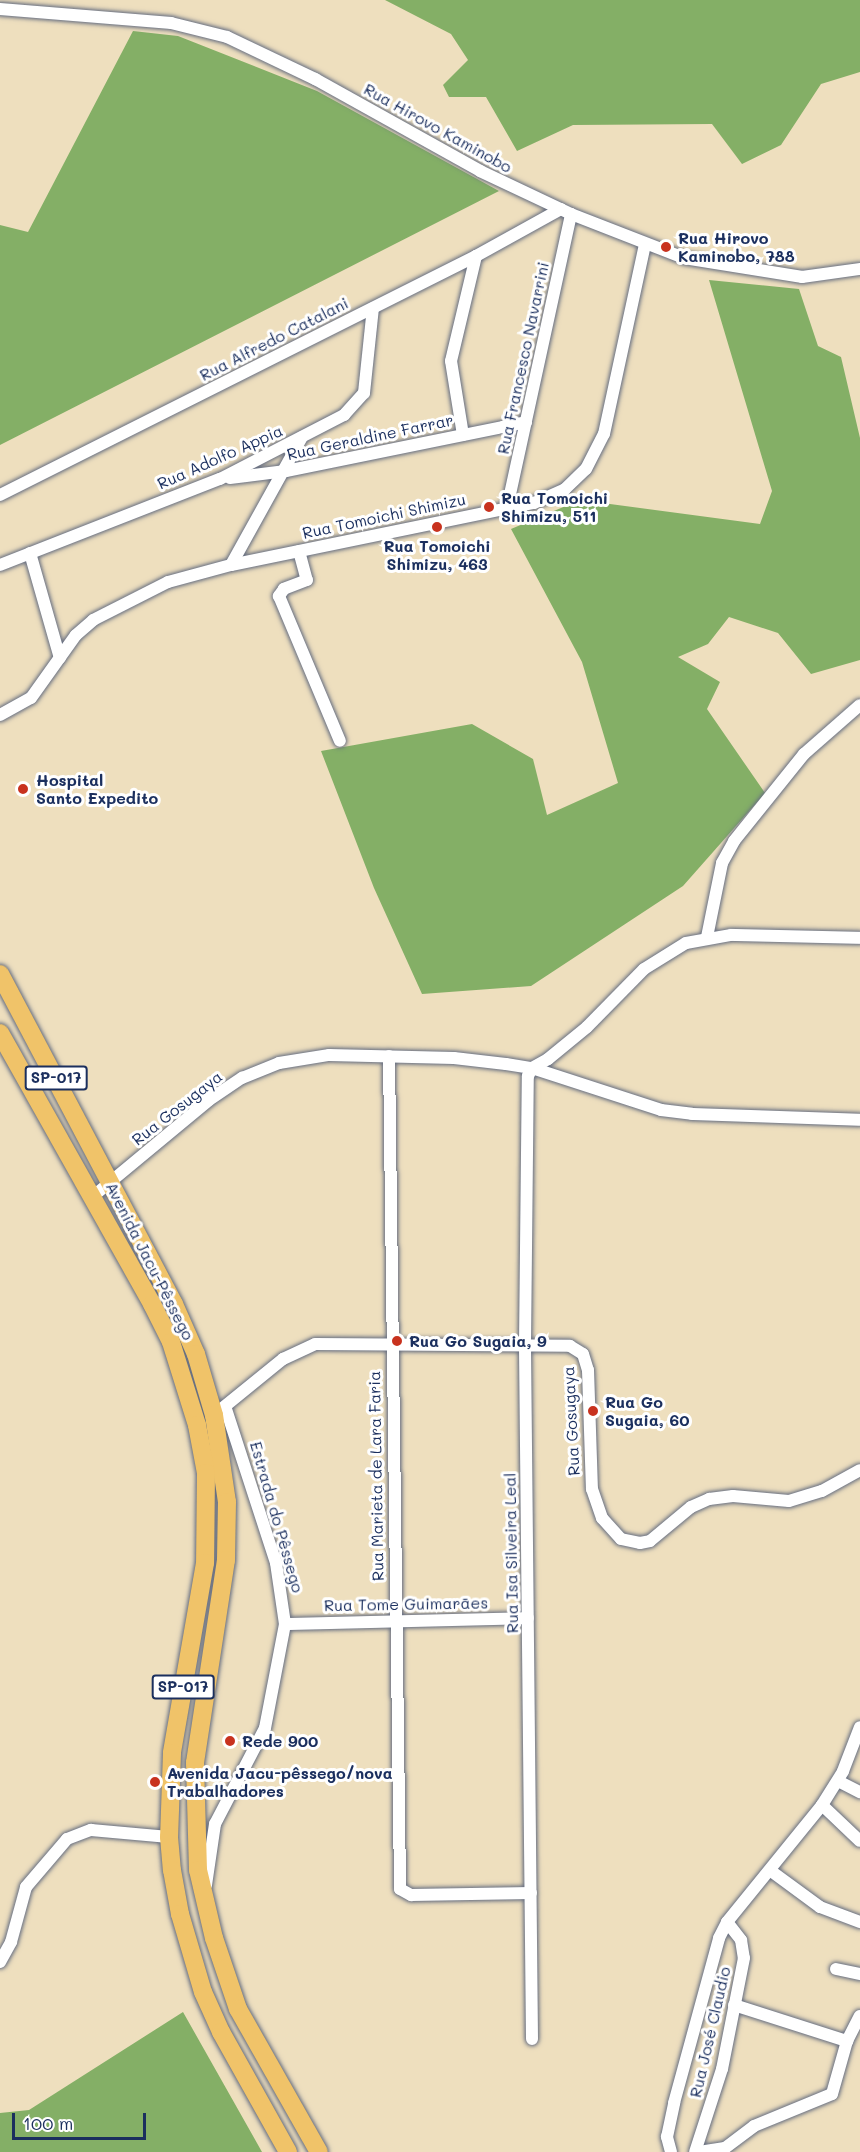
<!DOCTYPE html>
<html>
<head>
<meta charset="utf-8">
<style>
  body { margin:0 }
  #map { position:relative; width:860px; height:2152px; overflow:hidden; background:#eedfbe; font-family:Mali,sans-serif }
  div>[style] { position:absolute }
  .forest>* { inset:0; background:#84af66 }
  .roads { filter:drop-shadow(0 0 2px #656d80) drop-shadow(0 0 2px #656d80) }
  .minor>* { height:12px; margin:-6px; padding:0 6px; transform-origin:6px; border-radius:6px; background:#fff }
  .highway>* { height:18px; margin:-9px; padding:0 9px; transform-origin:9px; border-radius:9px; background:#f0c369 }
  .dots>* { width:16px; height:16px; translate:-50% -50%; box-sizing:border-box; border:3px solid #fff; border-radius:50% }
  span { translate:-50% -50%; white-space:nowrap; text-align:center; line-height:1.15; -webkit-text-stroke:6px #fff; paint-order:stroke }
  .shield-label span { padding:2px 4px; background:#fff; border:2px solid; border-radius:4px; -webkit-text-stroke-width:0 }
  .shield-label { font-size:15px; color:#1b2f5e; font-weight:700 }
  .street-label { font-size:16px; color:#1b2f5e }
  .poi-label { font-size:16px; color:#1b2f5e; font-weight:700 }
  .left { translate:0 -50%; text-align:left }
  .scale { position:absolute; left:12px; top:2113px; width:134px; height:27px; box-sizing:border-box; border:3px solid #1b2f5e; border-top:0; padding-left:8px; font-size:18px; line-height:21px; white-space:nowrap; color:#1b2f5e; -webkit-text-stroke:4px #fff; paint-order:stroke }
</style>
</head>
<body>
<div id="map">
  <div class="forest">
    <div style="clip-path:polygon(385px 0,860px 0,860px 72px,821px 84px,781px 145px,742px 164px,712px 124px,573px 125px,517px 151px,486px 97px,449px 97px,443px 85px,468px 60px,451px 34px)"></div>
    <div style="clip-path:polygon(133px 31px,178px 36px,317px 91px,499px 191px,0 445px,0 225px,28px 232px)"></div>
    <div style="clip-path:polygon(709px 280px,799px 289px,818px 346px,841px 357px,860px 438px,860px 660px,811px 674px,778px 633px,729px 617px,708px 644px,678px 657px,720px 682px,707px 709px,765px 793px,683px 886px,531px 986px,422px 994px,374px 888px,321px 751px,472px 724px,533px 759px,547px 815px,618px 783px,582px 662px,511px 529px,580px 500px,760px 524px,772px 491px)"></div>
    <div style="clip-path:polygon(183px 2012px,262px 2152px,0 2152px,0 2113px,29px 2110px)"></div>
  </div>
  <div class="roads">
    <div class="minor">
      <div style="left:0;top:9px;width:172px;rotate:4.7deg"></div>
      <div style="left:171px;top:23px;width:58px;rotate:14deg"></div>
      <div style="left:227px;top:37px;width:98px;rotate:25.5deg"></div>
      <div style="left:315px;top:79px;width:189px;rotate:29.1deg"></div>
      <div style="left:480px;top:171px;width:101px;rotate:25.3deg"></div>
      <div style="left:571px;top:214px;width:121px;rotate:21.3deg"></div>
      <div style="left:684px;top:258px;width:120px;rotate:9.1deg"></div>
      <div style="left:802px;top:277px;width:59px;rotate:-7.9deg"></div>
      <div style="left:463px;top:435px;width:75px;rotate:-99.2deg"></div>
      <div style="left:451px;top:361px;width:108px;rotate:-76.6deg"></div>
      <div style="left:230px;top:478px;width:56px;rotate:-7.1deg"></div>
      <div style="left:286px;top:471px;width:245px;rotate:-11.5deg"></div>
      <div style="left:0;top:495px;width:533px;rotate:-26.66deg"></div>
      <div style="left:476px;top:256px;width:97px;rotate:-28.9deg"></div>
      <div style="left:507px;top:508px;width:301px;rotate:-77.7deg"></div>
      <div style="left:299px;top:551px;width:30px;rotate:75deg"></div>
      <div style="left:307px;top:580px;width:25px;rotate:159deg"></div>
      <div style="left:284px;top:589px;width:9px;rotate:126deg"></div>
      <div style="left:279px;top:596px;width:157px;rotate:67.2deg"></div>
      <div style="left:30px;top:553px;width:109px;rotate:74.1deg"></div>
      <div style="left:0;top:565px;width:236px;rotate:-21.4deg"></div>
      <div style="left:220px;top:479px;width:140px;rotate:-27.3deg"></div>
      <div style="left:344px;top:415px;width:30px;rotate:-48deg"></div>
      <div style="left:364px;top:393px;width:85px;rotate:-84deg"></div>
      <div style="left:231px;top:565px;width:146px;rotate:-61deg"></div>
      <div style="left:0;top:715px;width:35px;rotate:-29deg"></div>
      <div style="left:31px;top:698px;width:77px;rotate:-54.5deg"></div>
      <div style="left:76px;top:635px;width:23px;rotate:-41deg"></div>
      <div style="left:93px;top:620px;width:84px;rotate:-26.9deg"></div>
      <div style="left:168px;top:582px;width:65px;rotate:-15.1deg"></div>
      <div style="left:231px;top:565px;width:309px;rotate:-11.6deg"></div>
      <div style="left:534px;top:503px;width:34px;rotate:-24deg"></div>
      <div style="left:565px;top:489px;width:29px;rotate:-44deg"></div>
      <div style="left:586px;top:469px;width:39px;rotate:-63deg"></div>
      <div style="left:604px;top:434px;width:193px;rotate:-77.8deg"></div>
      <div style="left:707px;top:937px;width:76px;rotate:-78.5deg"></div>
      <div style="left:722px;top:863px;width:25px;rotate:-61deg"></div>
      <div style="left:734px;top:841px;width:112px;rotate:-51.2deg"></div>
      <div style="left:804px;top:754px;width:74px;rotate:-41.2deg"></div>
      <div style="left:389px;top:1056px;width:833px;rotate:89.24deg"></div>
      <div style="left:400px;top:1889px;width:13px;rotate:29deg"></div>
      <div style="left:411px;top:1895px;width:120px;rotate:-1deg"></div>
      <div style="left:91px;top:1198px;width:153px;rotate:-39.7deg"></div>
      <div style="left:209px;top:1100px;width:40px;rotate:-34deg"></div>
      <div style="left:242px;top:1078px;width:40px;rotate:-22deg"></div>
      <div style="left:279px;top:1063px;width:51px;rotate:-9.1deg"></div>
      <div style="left:329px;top:1055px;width:125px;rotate:1.4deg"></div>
      <div style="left:454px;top:1058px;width:52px;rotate:6.6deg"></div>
      <div style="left:506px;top:1064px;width:26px;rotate:9deg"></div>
      <div style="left:532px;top:1068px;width:136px;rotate:18deg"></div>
      <div style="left:661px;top:1110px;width:31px;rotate:7deg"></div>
      <div style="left:692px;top:1114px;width:168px;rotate:2deg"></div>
      <div style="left:214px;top:1415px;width:89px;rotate:-39.1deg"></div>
      <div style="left:283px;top:1359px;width:35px;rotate:-25deg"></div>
      <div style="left:315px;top:1344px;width:255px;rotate:0.4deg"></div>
      <div style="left:570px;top:1346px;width:15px;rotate:32deg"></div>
      <div style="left:583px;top:1354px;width:17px;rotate:73deg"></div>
      <div style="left:588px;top:1370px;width:119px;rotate:88.1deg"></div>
      <div style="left:592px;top:1489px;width:31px;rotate:71deg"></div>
      <div style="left:602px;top:1518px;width:28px;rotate:48deg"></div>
      <div style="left:621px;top:1539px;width:19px;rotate:12deg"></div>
      <div style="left:640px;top:1543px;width:10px;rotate:-11deg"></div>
      <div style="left:650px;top:1541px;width:53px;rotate:-39.7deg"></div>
      <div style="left:691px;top:1507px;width:20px;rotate:-24deg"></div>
      <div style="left:709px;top:1499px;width:24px;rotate:-7deg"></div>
      <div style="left:733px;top:1496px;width:56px;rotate:5.1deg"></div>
      <div style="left:789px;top:1501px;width:34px;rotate:-17deg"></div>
      <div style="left:822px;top:1491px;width:43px;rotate:-28.9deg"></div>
      <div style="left:285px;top:1624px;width:243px;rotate:-1.4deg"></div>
      <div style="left:838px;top:1781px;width:25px;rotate:27deg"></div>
      <div style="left:822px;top:1805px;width:52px;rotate:43.5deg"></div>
      <div style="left:771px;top:1871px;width:61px;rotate:36.3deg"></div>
      <div style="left:820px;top:1907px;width:43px;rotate:20.6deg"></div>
      <div style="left:206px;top:1885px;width:62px;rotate:-81.6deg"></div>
      <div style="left:215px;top:1824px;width:108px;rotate:-62.5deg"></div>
      <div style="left:265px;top:1728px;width:106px;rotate:-79.1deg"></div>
      <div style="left:285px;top:1624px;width:62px;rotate:-98.4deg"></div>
      <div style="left:276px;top:1563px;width:162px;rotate:-108deg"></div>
      <div style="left:727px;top:1922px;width:151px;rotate:-50.9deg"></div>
      <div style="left:822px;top:1805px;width:40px;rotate:-58deg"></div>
      <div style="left:843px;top:1771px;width:47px;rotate:-68.9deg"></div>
      <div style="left:0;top:1962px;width:23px;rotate:-61deg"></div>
      <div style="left:11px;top:1942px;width:57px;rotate:-74.7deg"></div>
      <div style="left:26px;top:1887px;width:63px;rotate:-49.5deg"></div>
      <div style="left:67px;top:1839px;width:26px;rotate:-21deg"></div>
      <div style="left:91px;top:1830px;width:78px;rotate:5.1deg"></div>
      <div style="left:836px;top:1969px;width:25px;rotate:12deg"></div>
      <div style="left:734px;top:2005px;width:119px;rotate:17.7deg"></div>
      <div style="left:532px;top:2039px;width:695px;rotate:-90.58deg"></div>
      <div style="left:525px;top:1344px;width:268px;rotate:-89.4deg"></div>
      <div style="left:528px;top:1076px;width:9px;rotate:-63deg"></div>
      <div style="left:532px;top:1068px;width:18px;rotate:-29deg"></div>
      <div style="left:548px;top:1059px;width:50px;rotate:-39.4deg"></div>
      <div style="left:587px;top:1027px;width:81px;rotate:-45.5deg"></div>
      <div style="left:644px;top:969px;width:49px;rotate:-31.8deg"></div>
      <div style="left:686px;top:943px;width:46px;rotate:-10.1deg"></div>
      <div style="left:731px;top:935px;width:129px;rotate:1.3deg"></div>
      <div style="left:671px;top:2152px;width:16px;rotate:-105deg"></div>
      <div style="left:667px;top:2137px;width:35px;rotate:-78deg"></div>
      <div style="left:674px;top:2103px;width:171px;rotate:-74.7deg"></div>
      <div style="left:719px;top:1938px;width:18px;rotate:-63deg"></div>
      <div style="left:727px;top:1922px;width:23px;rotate:52deg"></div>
      <div style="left:741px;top:1940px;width:18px;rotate:81deg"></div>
      <div style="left:744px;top:1958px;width:113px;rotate:101.2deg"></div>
      <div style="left:722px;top:2069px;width:87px;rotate:108deg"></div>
      <div style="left:699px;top:2152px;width:26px;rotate:-9deg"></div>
      <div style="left:725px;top:2148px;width:36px;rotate:-37deg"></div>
      <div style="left:754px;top:2126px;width:84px;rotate:-22.3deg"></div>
      <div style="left:832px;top:2094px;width:55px;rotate:-74.2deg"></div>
      <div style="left:847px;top:2041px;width:28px;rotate:-63deg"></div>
    </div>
    <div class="highway">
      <div style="left:0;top:974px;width:373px;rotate:62.2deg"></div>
      <div style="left:174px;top:1304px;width:55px;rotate:66.3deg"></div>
      <div style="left:196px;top:1354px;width:64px;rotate:73.6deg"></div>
      <div style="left:214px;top:1415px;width:88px;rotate:81.5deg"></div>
      <div style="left:227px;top:1502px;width:58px;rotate:91deg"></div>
      <div style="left:226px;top:1560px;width:205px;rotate:98.7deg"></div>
      <div style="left:195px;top:1763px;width:107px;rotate:88.4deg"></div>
      <div style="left:198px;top:1870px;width:70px;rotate:76.8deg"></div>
      <div style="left:214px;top:1938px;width:75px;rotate:71.3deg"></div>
      <div style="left:238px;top:2009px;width:164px;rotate:60.5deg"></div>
      <div style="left:0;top:1033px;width:311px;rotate:60.7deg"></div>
      <div style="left:152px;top:1304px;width:42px;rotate:63.4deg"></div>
      <div style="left:171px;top:1342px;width:87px;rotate:72.6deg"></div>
      <div style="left:197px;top:1425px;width:49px;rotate:79.4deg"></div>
      <div style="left:206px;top:1473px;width:90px;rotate:90.6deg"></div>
      <div style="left:205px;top:1563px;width:193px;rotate:99.9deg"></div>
      <div style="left:172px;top:1753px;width:84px;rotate:92deg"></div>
      <div style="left:169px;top:1837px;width:33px;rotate:85deg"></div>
      <div style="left:172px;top:1870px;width:45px;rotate:79.7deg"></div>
      <div style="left:180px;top:1914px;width:81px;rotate:73.6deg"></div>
      <div style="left:203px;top:1992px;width:44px;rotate:65.8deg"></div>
      <div style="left:221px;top:2032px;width:137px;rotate:60.8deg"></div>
    </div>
  </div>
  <div class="dots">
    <div style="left:666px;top:247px;background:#c8321e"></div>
    <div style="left:489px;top:507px;background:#c8321e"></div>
    <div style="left:437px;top:527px;background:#c8321e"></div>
    <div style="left:23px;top:789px;background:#c8321e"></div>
    <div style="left:397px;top:1341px;background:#c8321e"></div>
    <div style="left:593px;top:1411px;background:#c8321e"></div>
    <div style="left:230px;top:1741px;background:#c8321e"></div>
    <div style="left:155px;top:1782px;background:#c8321e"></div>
  </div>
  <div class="shield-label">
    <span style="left:56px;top:1078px">SP-017</span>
    <span style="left:183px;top:1687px">SP-017</span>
  </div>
  <div class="street-label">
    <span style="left:438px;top:128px;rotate:29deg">Rua Hirovo Kaminobo</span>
    <span style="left:274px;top:339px;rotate:-27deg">Rua Alfredo Catalani</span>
    <span style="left:523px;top:358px;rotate:-78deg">Rua Francesco Navarrini</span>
    <span style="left:370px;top:437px;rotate:-12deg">Rua Geraldine Farrar</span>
    <span style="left:220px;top:457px;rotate:-24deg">Rua Adolfo Appia</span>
    <span style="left:384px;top:516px;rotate:-12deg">Rua Tomoichi Shimizu</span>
    <span style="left:177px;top:1108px;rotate:-38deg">Rua Gosugaya</span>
    <span style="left:150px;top:1261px;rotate:63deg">Avenida Jacu-Pêssego</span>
    <span style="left:571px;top:1421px;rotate:-93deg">Rua Gosugaya</span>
    <span style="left:376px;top:1476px;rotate:-91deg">Rua Marieta de Lara Faria</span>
    <span style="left:277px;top:1517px;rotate:74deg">Estrada do Pêssego</span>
    <span style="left:511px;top:1553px;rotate:-91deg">Rua Isa Silveira Leal</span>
    <span style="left:406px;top:1604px;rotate:-1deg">Rua Tome Guimarães</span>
    <span style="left:710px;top:2032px;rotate:-77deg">Rua José Claudio</span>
  </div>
  <div class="poi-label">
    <span class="left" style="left:678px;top:247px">Rua Hirovo<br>Kaminobo, 788</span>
    <span class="left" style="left:501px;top:507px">Rua Tomoichi<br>Shimizu, 511</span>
    <span style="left:437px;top:555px">Rua Tomoichi<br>Shimizu, 463</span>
    <span class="left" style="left:36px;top:789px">Hospital<br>Santo Expedito</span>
    <span class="left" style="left:409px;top:1341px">Rua Go Sugaia, 9</span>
    <span class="left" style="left:605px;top:1411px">Rua Go<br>Sugaia, 60</span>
    <span class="left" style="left:242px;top:1741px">Rede 900</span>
    <span class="left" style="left:167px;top:1782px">Avenida Jacu-pêssego/nova<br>Trabalhadores</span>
  </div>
  <div class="scale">100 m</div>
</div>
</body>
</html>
